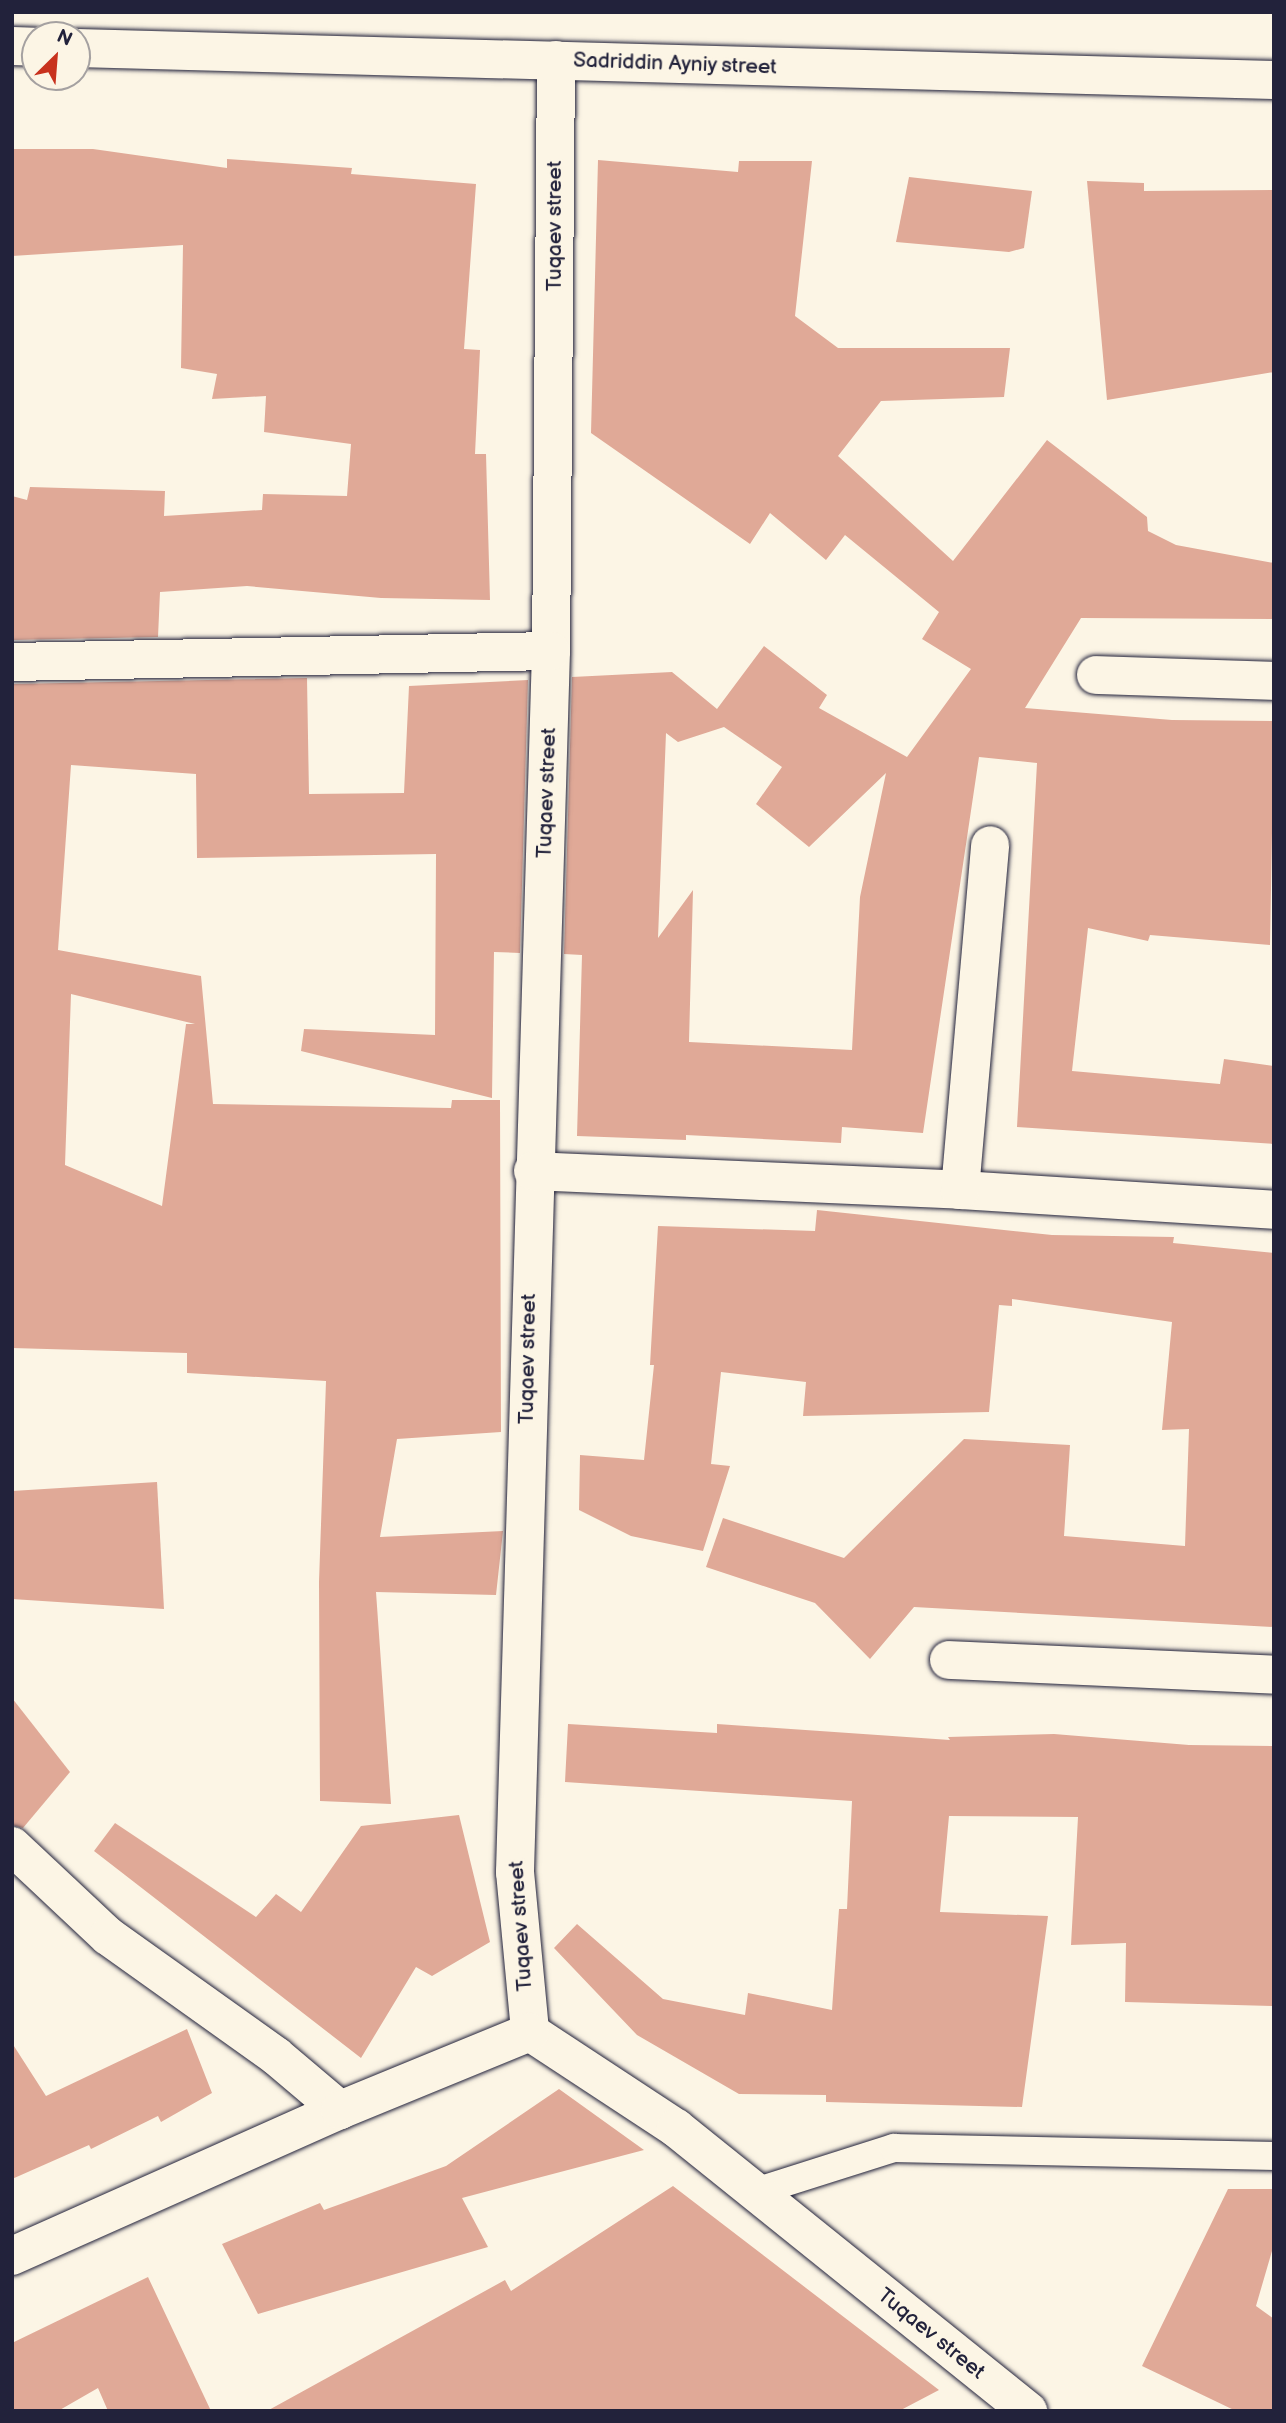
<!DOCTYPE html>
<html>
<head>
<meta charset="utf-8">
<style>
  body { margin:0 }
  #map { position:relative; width:1286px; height:2423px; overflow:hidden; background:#fcf5e5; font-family:"Balsamiq Sans",sans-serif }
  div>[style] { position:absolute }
  .building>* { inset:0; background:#e0a997 }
  .roads { filter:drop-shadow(0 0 2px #22223b) drop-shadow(0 0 2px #22223b) }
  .service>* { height:28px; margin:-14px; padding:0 14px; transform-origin:14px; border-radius:14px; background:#fcf5e5 }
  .minor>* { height:38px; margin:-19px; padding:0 19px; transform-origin:19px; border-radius:19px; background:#fcf5e5 }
  .secondary>* { height:38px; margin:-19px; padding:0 19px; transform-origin:19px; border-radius:19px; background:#fcf5e5 }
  span { translate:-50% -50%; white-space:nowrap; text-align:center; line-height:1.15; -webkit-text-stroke:5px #fcf5e5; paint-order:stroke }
  .street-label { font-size:21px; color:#22223b }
  .frame { position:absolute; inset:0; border:14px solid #22223b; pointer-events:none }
  .north { position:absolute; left:21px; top:21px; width:70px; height:70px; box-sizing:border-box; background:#fcf5e5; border:2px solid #a5a1a1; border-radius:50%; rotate:25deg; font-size:19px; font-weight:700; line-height:28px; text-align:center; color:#22223b }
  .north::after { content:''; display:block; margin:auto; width:24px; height:32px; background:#c8321e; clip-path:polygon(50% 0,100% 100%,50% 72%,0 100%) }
</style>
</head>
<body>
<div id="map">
  <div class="building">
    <div style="clip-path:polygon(12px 149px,93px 149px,227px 168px,227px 159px,352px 168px,351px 174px,476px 184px,464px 349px,480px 350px,475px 454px,486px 454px,490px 600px,381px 598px,247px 586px,160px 592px,158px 637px,12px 640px,12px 496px,27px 500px,30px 487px,165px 491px,164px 516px,262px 510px,263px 494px,347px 496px,351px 444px,264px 432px,266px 396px,212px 399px,217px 374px,181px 368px,183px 245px,12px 256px)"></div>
    <div style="clip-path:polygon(evenodd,598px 160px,738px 172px,739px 161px,812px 161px,795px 316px,838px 348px,1010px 348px,1004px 397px,881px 401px,838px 456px,953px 561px,1047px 440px,1147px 517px,1148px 531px,1176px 545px,1274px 563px,1274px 619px,1081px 618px,1025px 708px,1172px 720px,1274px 721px,1270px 945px,1150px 935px,1148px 941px,1088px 928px,1072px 1071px,1220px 1084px,1224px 1059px,1274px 1066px,1274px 1144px,1017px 1127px,1037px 763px,979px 757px,923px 1133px,842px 1127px,841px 1143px,686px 1135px,686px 1140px,577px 1136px,582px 955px,564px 954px,572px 677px,672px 672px,717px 709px,764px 646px,827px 695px,819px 708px,907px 757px,971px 669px,922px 639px,939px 612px,845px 535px,826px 560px,770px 513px,750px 544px,591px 433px,598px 160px,724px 727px,782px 767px,756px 804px,809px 847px,886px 773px,860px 897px,852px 1050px,689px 1042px,693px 890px,658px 938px,666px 733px,678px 742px,724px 727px)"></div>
    <div style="clip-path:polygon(909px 177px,1032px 191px,1024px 248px,1009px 252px,896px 242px)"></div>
    <div style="clip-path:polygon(1087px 181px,1144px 183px,1144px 191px,1274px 190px,1274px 372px,1107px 400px)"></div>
    <div style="clip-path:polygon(evenodd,307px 678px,309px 794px,404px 793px,409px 686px,528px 680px,520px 953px,494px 952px,492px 1098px,301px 1051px,304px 1029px,435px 1035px,436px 854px,197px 858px,196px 774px,71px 765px,58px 950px,201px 976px,213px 1104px,451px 1108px,452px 1100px,500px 1100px,501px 1432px,397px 1439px,380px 1537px,503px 1531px,496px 1595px,376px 1592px,391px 1804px,320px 1801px,319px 1582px,326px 1381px,187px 1373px,187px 1353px,12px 1348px,12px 684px,307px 678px,71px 994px,195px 1024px,186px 1024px,162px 1206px,65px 1165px,71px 994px)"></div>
    <div style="clip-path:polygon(817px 1210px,1052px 1235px,1174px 1237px,1173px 1243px,1274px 1253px,1274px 1627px,914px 1607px,870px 1659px,815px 1603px,706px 1567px,723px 1518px,844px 1558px,964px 1439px,1070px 1445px,1064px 1536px,1185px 1546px,1189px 1429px,1162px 1430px,1172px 1322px,1012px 1299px,1012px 1306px,999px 1305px,989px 1412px,803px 1416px,806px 1382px,721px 1372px,711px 1464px,730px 1466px,703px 1551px,631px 1536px,579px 1510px,580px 1455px,644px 1460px,654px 1365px,650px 1365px,658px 1226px,815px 1231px)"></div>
    <div style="clip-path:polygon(157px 1482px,164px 1609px,12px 1599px,12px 1491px)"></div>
    <div style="clip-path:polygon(12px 1698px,70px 1772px,23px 1828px,12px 1825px)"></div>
    <div style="clip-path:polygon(568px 1724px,717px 1733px,717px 1724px,950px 1740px,948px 1737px,1054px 1734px,1189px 1745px,1274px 1746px,1274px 2006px,1125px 2002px,1126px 1943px,1071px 1945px,1078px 1817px,949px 1816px,940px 1912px,1048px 1916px,1022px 2107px,826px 2102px,826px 2095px,739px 2094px,637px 2035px,554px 1948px,577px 1924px,663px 1999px,745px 2015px,748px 1993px,832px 2010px,839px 1909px,847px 1909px,852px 1801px,565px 1782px)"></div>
    <div style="clip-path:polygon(459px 1815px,490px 1942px,432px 1976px,416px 1967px,361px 2058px,94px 1851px,115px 1823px,256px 1917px,276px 1894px,301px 1912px,361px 1826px)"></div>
    <div style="clip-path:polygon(187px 2029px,212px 2093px,161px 2122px,158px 2116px,91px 2149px,89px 2145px,12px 2179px,12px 2043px,46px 2096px)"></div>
    <div style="clip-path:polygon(559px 2089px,644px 2150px,462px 2198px,488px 2247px,258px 2314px,222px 2244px,320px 2203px,324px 2210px,446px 2166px)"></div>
    <div style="clip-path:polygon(673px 2186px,939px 2390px,899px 2411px,267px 2411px,505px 2280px,511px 2291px)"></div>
    <div style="clip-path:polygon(1228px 2189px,1274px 2189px,1274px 2244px,1256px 2306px,1274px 2319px,1274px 2411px,1236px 2411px,1142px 2366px)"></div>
    <div style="clip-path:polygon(148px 2277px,211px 2411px,108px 2411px,98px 2388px,58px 2411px,12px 2411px,12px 2343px)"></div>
  </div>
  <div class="roads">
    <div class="service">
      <div style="left:755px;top:2192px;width:146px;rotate:-17.6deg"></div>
      <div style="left:894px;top:2148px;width:380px;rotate:1.2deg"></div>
    </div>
    <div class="minor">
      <div style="left:556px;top:60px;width:591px;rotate:90.48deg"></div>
      <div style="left:551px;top:651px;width:1222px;rotate:91.69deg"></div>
      <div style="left:515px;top:1872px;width:161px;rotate:84.6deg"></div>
      <div style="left:530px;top:2032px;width:175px;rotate:33.3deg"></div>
      <div style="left:676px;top:2128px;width:452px;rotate:38.8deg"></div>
      <div style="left:12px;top:662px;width:539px;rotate:-1.17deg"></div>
      <div style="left:1096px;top:675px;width:178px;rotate:1.9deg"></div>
      <div style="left:533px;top:1171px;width:427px;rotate:2.5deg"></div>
      <div style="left:960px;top:1190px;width:315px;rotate:3.6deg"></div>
      <div style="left:960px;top:1190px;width:346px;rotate:-85deg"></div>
      <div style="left:949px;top:1660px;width:325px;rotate:2.6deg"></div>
      <div style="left:12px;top:1846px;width:132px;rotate:43.2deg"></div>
      <div style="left:108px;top:1936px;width:206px;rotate:35.5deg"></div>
      <div style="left:276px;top:2056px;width:84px;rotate:40.2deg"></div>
      <div style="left:12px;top:2256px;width:359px;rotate:-24deg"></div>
      <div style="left:340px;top:2110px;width:205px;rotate:-22.3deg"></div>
    </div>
    <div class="secondary">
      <div style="left:12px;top:46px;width:23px;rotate:2deg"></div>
      <div style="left:77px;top:48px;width:1197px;rotate:1.53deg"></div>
    </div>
  </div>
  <div class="street-label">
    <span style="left:675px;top:64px;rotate:2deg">Sadriddin Ayniy street</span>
    <span style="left:555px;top:226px;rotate:-90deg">Tuqaev street</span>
    <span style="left:547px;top:793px;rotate:-88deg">Tuqaev street</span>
    <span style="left:528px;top:1359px;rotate:-89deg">Tuqaev street</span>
    <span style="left:521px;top:1926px;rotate:-94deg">Tuqaev street</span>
    <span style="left:931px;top:2334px;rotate:39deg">Tuqaev street</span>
  </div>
  <div class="frame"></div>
  <div class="north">N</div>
</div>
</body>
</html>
